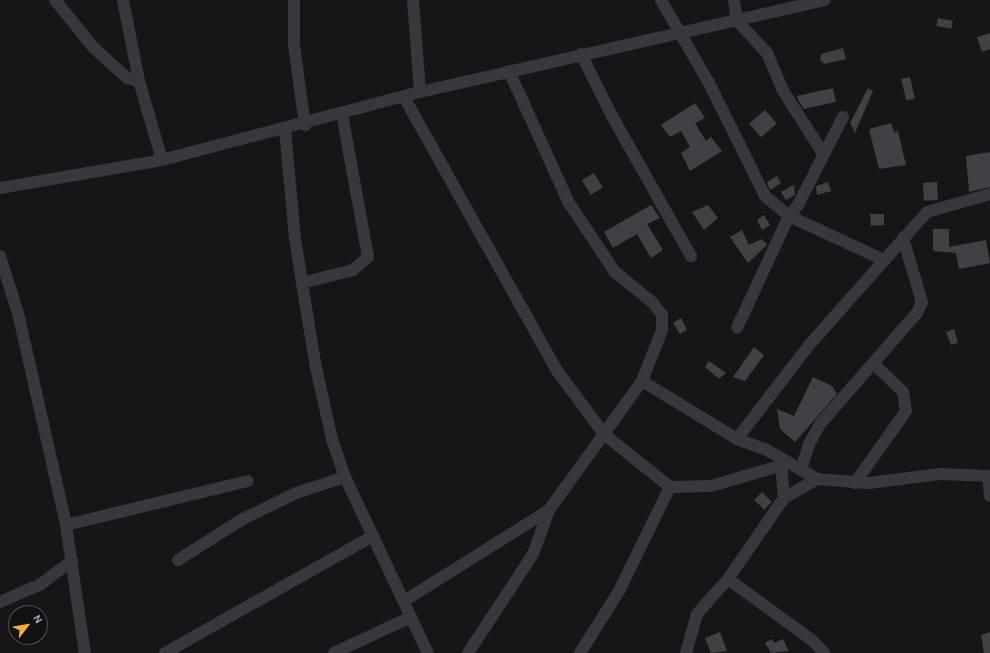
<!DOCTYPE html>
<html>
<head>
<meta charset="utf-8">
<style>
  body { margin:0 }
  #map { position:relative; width:990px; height:653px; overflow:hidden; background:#161618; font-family:Karla,sans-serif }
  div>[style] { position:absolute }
  .building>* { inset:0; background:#404145; transform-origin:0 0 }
  .street>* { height:12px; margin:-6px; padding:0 6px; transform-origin:6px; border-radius:6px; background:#37383d }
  span { translate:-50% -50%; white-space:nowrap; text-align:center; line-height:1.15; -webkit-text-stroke:3px #111113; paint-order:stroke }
  .north { position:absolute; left:8px; top:605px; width:40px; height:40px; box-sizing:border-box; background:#111113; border:1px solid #4d4f55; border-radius:50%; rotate:59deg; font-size:11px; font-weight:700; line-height:16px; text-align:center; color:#a8adb8 }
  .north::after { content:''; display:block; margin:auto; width:14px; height:18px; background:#f2b134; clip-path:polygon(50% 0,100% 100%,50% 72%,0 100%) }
</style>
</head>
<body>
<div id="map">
  <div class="building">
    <div style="left:938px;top:18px;width:15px;height:8px;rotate:11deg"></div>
    <div style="clip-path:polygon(990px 33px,990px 49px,982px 52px,977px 37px)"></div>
    <div style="clip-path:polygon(843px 48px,846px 59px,824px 64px,820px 60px,821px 54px)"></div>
    <div style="left:910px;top:77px;width:22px;height:9px;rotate:77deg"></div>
    <div style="clip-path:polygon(833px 88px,836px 102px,804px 109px,798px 100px,797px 96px)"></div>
    <div style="clip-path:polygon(868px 88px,873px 91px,855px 133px,850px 123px)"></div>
    <div style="clip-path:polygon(695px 103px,705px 118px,695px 123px,706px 141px,711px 137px,722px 151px,690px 171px,681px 153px,690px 147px,681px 131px,670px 137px,661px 125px)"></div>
    <div style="left:765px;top:110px;width:18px;height:21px;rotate:49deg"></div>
    <div style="clip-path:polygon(891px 123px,894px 132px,898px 131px,906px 165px,879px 169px,869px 129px)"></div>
    <div style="clip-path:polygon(990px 152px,990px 187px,969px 192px,966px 156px)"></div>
    <div style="left:594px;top:173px;width:17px;height:14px;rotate:59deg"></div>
    <div style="clip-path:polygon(777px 176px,781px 183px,770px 190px,767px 182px)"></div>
    <div style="clip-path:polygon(828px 182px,831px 191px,817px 195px,816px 186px)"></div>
    <div style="left:937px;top:182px;width:18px;height:14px;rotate:87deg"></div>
    <div style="clip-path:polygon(794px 185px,795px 195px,786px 200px,781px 192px)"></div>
    <div style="clip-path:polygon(651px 205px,660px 218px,647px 224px,663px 250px,651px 258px,637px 234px,613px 248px,604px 232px)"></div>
    <div style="clip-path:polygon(708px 205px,718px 218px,704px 230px,692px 212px)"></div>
    <div style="clip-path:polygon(870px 214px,884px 214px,884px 225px,871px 226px)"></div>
    <div style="clip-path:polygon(764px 215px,770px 225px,762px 230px,757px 220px)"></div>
    <div style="clip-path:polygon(933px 229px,949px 229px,949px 247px,986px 240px,990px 263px,959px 269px,956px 253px,933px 251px)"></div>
    <div style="clip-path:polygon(742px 230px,749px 245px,762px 239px,767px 245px,748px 263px,730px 237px)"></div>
    <div style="clip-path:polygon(681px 318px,687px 330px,680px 334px,673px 323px)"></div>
    <div style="clip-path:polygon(954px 329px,958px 343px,951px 345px,946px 332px)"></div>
    <div style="clip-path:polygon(754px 347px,764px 355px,745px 381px,733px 377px)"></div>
    <div style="clip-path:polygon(709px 361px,726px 373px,719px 379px,705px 367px)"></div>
    <div style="clip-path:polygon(813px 377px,832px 386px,837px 394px,795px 442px,780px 429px,777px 409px,794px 416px)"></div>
    <div style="left:762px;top:492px;width:14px;height:11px;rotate:45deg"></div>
    <div style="clip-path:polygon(720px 632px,727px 651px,711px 653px,705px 638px)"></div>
    <div style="clip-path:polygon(990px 632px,990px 653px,984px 653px,981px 635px)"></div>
    <div style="clip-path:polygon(772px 639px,774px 643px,783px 639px,789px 651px,771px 653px,765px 643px)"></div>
  </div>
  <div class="street">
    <div style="left:55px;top:0;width:62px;rotate:50.9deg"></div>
    <div style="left:94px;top:48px;width:45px;rotate:42.3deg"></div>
    <div style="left:127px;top:78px;width:12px;rotate:14deg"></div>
    <div style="left:123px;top:0;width:83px;rotate:78.8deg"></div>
    <div style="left:139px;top:81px;width:82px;rotate:73.8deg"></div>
    <div style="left:294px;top:0;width:45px;rotate:90deg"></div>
    <div style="left:294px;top:45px;width:81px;rotate:82.2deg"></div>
    <div style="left:413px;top:0;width:92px;rotate:85.6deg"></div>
    <div style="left:661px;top:0;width:96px;rotate:60deg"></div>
    <div style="left:709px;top:83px;width:126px;rotate:63.6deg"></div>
    <div style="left:765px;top:196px;width:31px;rotate:40deg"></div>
    <div style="left:789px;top:216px;width:123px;rotate:114.9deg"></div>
    <div style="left:734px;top:0;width:21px;rotate:82deg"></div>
    <div style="left:737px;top:21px;width:44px;rotate:46.8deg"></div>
    <div style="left:767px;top:53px;width:39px;rotate:67deg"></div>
    <div style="left:782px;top:89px;width:78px;rotate:57.5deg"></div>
    <div style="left:581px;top:54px;width:69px;rotate:63.4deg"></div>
    <div style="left:612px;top:116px;width:161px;rotate:60.6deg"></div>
    <div style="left:509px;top:71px;width:145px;rotate:65.6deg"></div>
    <div style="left:569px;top:203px;width:83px;rotate:56.3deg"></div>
    <div style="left:615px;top:272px;width:49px;rotate:39.2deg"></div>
    <div style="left:653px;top:303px;width:15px;rotate:53deg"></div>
    <div style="left:662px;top:315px;width:15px;rotate:90deg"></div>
    <div style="left:662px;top:330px;width:55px;rotate:111.4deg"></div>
    <div style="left:404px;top:97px;width:315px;rotate:60.8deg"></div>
    <div style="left:558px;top:372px;width:77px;rotate:53.4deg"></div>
    <div style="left:604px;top:434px;width:85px;rotate:38.8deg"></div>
    <div style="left:670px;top:487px;width:41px;rotate:-1.4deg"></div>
    <div style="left:711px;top:486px;width:72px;rotate:-16.2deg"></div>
    <div style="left:843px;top:117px;width:99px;rotate:117.1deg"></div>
    <div style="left:798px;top:205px;width:14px;rotate:129deg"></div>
    <div style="left:789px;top:216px;width:105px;rotate:24.9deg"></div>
    <div style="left:285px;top:129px;width:110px;rotate:84.8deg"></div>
    <div style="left:295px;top:239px;width:126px;rotate:80.8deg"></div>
    <div style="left:315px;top:363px;width:78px;rotate:77.4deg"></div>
    <div style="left:332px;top:439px;width:40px;rotate:71.1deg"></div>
    <div style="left:345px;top:477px;width:195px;rotate:64.8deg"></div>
    <div style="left:0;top:188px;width:164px;rotate:-9.8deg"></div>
    <div style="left:162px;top:160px;width:267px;rotate:-14.8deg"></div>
    <div style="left:420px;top:92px;width:415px;rotate:-12.8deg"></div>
    <div style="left:0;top:256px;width:60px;rotate:72.5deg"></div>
    <div style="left:18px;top:313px;width:217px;rotate:77.2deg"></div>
    <div style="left:66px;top:525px;width:129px;rotate:81.6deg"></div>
    <div style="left:302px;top:283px;width:53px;rotate:-14.3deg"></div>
    <div style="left:353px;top:270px;width:20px;rotate:-41deg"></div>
    <div style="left:368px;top:257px;width:145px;rotate:-100.3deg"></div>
    <div style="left:737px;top:439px;width:120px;rotate:-52.5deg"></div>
    <div style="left:810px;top:344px;width:176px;rotate:-48.4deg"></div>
    <div style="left:927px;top:212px;width:66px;rotate:-15.9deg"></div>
    <div style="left:781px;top:459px;width:39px;rotate:86deg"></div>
    <div style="left:801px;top:469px;width:26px;rotate:-72deg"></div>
    <div style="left:809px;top:444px;width:23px;rotate:-61deg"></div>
    <div style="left:820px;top:424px;width:147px;rotate:-48.9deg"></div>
    <div style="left:917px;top:313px;width:12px;rotate:-66deg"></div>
    <div style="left:922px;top:302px;width:67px;rotate:-106.5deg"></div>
    <div style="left:988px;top:476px;width:20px;rotate:84deg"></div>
    <div style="left:817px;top:479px;width:38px;rotate:150deg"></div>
    <div style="left:784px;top:498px;width:98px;rotate:124.7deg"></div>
    <div style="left:728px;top:579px;width:105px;rotate:36.1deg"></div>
    <div style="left:813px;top:641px;width:16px;rotate:47deg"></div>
    <div style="left:855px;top:483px;width:88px;rotate:-54.7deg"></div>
    <div style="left:906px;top:411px;width:19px;rotate:-99deg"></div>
    <div style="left:903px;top:392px;width:40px;rotate:-136deg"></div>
    <div style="left:66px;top:525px;width:187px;rotate:-13.6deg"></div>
    <div style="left:178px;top:560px;width:75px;rotate:-32.4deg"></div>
    <div style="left:241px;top:520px;width:61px;rotate:-26.1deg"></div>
    <div style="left:296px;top:493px;width:52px;rotate:-18.1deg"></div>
    <div style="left:404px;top:601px;width:171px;rotate:-32.1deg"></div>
    <div style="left:549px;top:510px;width:159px;rotate:-54.2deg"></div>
    <div style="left:642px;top:381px;width:111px;rotate:31.4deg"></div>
    <div style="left:737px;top:439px;width:30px;rotate:20deg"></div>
    <div style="left:765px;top:449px;width:60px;rotate:30deg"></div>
    <div style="left:817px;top:479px;width:52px;rotate:4.4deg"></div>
    <div style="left:869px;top:483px;width:72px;rotate:-7.2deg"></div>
    <div style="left:940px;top:474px;width:50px;rotate:2.3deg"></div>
    <div style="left:0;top:602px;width:45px;rotate:-23.7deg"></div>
    <div style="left:41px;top:584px;width:39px;rotate:-37deg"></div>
    <div style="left:165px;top:653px;width:239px;rotate:-29.4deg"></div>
    <div style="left:334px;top:653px;width:85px;rotate:-25.1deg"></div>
    <div style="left:468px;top:653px;width:118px;rotate:-56.7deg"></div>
    <div style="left:533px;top:554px;width:47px;rotate:-70deg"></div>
    <div style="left:580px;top:653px;width:73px;rotate:-57.8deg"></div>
    <div style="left:619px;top:591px;width:116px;rotate:-63.9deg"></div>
    <div style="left:686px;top:653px;width:41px;rotate:-74.2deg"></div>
    <div style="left:697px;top:614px;width:47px;rotate:-48.5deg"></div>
  </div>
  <div class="north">N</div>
</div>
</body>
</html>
